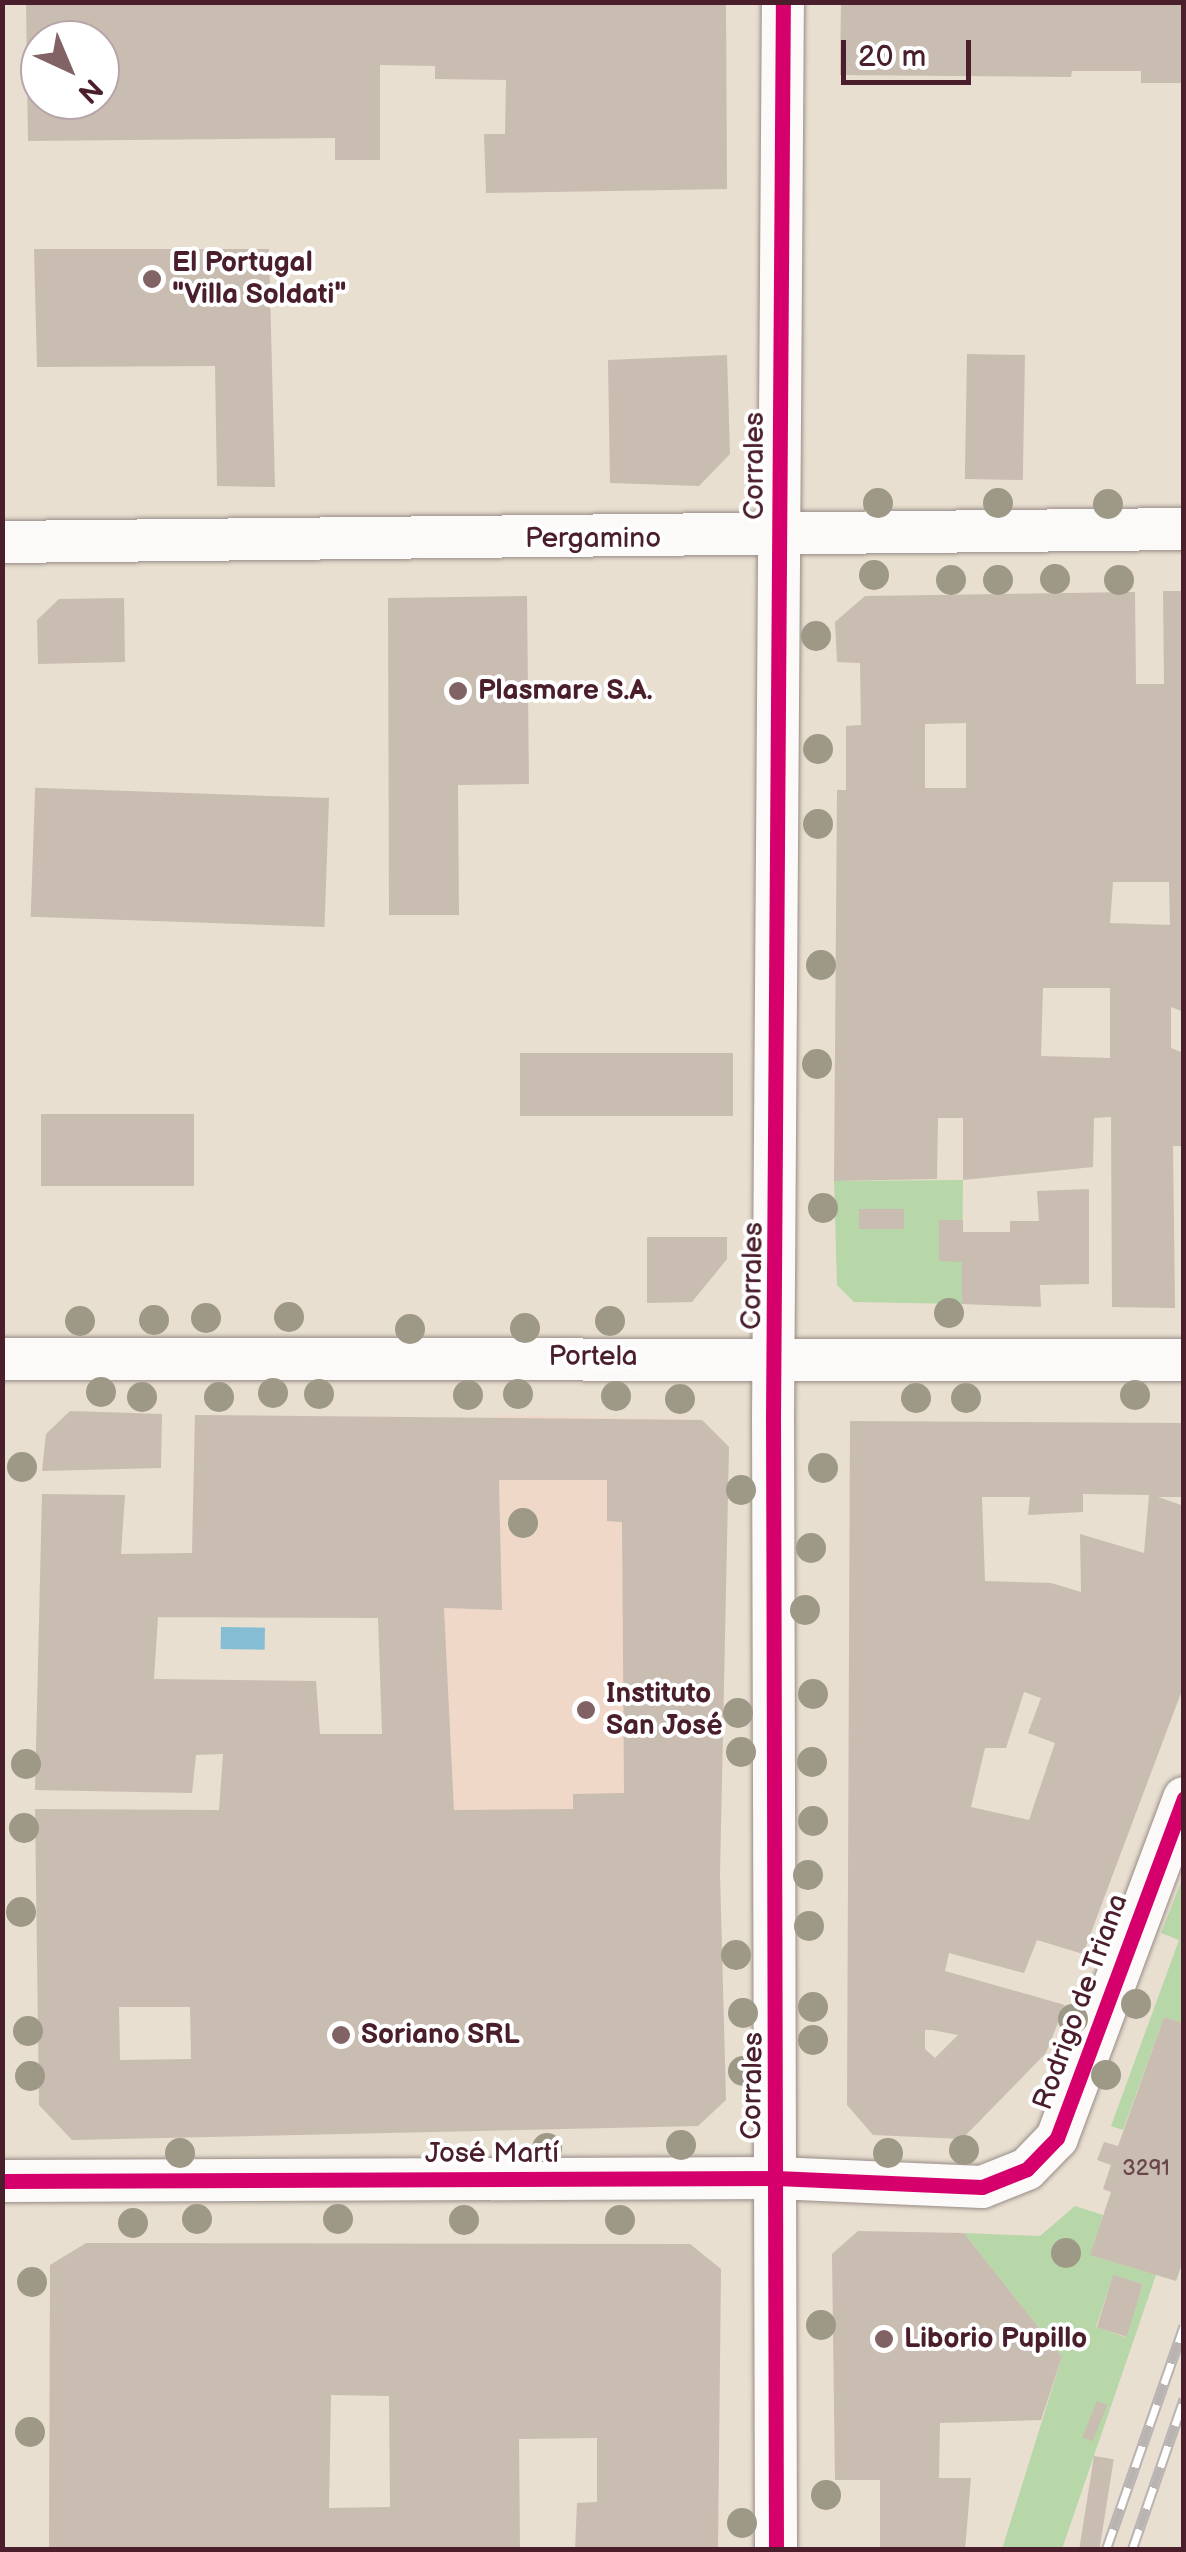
<!DOCTYPE html>
<html>
<head>
<meta charset="utf-8">
<style>
  body { margin:0 }
  #map { position:relative; width:1186px; height:2552px; overflow:hidden; background:#e8dfd0; font-family:"Balsamiq Sans",sans-serif }
  div>[style] { position:absolute }
  .built>* { inset:0; background:#f0d8c9 }
  .green>* { inset:0; background:#b8d7a8 }
  .water>* { inset:0; background:#84bdd4; transform-origin:0 0 }
  .building>* { inset:0; background:#c8bdb0; transform-origin:0 0 }
  .roads { filter:drop-shadow(0 0 2px #988c87) drop-shadow(0 0 2px #988c87) }
  .street>* { height:42px; margin:-21px; padding:0 21px; transform-origin:21px; border-radius:21px; background:#fcfaf8 }
  .rail>* { height:11px; margin-top:-5.5px; transform-origin:0; background:repeating-linear-gradient(90deg,#fff 0 22px,#b9b3b2 0 44px); box-sizing:border-box; border-block:2px solid #b9b3b2 }
  .cycleway>* { height:15px; margin:-7.5px; padding:0 7.5px; transform-origin:7.5px; border-radius:7.5px; background:#d6006c }
  .trees>* { width:30px; height:30px; margin:-15px; border-radius:50%; background:#9e9887 }
  .dots>* { width:28px; height:28px; translate:-50% -50%; box-sizing:border-box; border:5px solid #fff; border-radius:50% }
  span { translate:-50% -50%; white-space:nowrap; text-align:center; line-height:1.15; -webkit-text-stroke:8px #fff; paint-order:stroke }
  .number-label { font-size:22px; color:#6a464c }
  .number-label span { -webkit-text-stroke-width:0 }
  .poi-label { font-size:28px; color:#4a1f2b; font-weight:700 }
  .left { translate:0 -50%; text-align:left }
  .street-label { font-size:28px; color:#4a1f2b }
  .frame { position:absolute; inset:0; border:5px solid #4a1f2b; pointer-events:none }
  .north { position:absolute; left:20px; top:20px; width:100px; height:100px; box-sizing:border-box; background:#fff; border:2px solid #b7a5aa; border-radius:50%; rotate:136deg; font-size:28px; font-weight:700; line-height:40px; text-align:center; color:#4a1f2b }
  .north::after { content:''; display:block; margin:auto; width:35px; height:45px; background:#816265; clip-path:polygon(50% 0,100% 100%,50% 72%,0 100%) }
  .scale { position:absolute; left:841px; top:40px; width:130px; height:45px; box-sizing:border-box; border:5px solid #4a1f2b; border-top:0; padding-left:12px; font-size:30px; line-height:35px; white-space:nowrap; color:#4a1f2b; -webkit-text-stroke:8px #fff; paint-order:stroke }
</style>
</head>
<body>
<div id="map">
  <div class="built">
    <div style="clip-path:polygon(498px 1415px,702px 1420px,729px 1447px,720px 1874px,454px 1810px,444px 1608px,502px 1609px)"></div>
  </div>
  <div class="green">
    <div style="clip-path:polygon(963px 1180px,962px 1304px,854px 1302px,837px 1285px,834px 1181px)"></div>
    <div style="clip-path:polygon(1183px 1877px,1183px 2023px,1164px 2017px,1123px 2130px,1111px 2126px,1179px 1940px,1161px 1933px)"></div>
    <div style="clip-path:polygon(evenodd,1075px 2206px,1103px 2215px,1091px 2255px,1156px 2275px,1062px 2549px,1002px 2549px,1062px 2357px,964px 2233px,1040px 2236px,1075px 2206px,1113px 2276px,1143px 2284px,1125px 2337px,1096px 2327px,1113px 2276px)"></div>
  </div>
  <div class="water">
    <div style="left:221px;top:1627px;width:44px;height:22px;rotate:1deg"></div>
  </div>
  <div class="building">
    <div style="clip-path:polygon(evenodd,26px 2px,726px 2px,727px 189px,486px 193px,484px 134px,505px 134px,506px 80px,435px 79px,435px 66px,380px 65px,380px 160px,335px 160px,335px 138px,28px 141px,26px 2px,40px 40px,100px 40px,100px 100px,40px 100px,40px 40px)"></div>
    <div style="clip-path:polygon(841px 2px,1184px 2px,1184px 83px,1141px 83px,1141px 71px,1072px 71px,1071px 77px,840px 75px)"></div>
    <div style="clip-path:polygon(34px 249px,269px 249px,275px 487px,217px 486px,215px 366px,37px 367px)"></div>
    <div style="left:967px;top:354px;width:58px;height:125px;rotate:1deg"></div>
    <div style="clip-path:polygon(727px 355px,730px 454px,699px 486px,610px 483px,608px 360px)"></div>
    <div style="clip-path:polygon(evenodd,1163px 591px,1184px 591px,1184px 1012px,1171px 1007px,1171px 1048px,1184px 1053px,1184px 1146px,1173px 1146px,1175px 1308px,1112px 1307px,1111px 1117px,1094px 1118px,1093px 1167px,963px 1180px,963px 1118px,938px 1118px,937px 1179px,834px 1181px,837px 790px,846px 790px,846px 726px,861px 725px,860px 663px,837px 662px,835px 622px,865px 596px,1135px 592px,1136px 684px,1164px 684px,1163px 591px,966px 723px,966px 788px,925px 788px,925px 724px,966px 723px,1163px 591px,1113px 882px,1169px 882px,1170px 925px,1110px 923px,1113px 882px,1163px 591px,1043px 988px,1110px 988px,1110px 1058px,1041px 1056px,1043px 988px)"></div>
    <div style="clip-path:polygon(527px 596px,529px 784px,458px 785px,459px 915px,389px 915px,388px 598px)"></div>
    <div style="clip-path:polygon(124px 598px,125px 662px,38px 664px,37px 620px,59px 599px)"></div>
    <div style="left:329px;top:798px;width:129px;height:294px;rotate:92deg"></div>
    <div style="left:520px;top:1053px;width:213px;height:63px"></div>
    <div style="left:41px;top:1114px;width:153px;height:72px"></div>
    <div style="clip-path:polygon(1089px 1189px,1089px 1284px,1040px 1285px,1041px 1307px,962px 1304px,962px 1262px,939px 1261px,939px 1220px,963px 1220px,963px 1232px,1010px 1232px,1010px 1221px,1039px 1221px,1037px 1191px)"></div>
    <div style="left:859px;top:1209px;width:45px;height:20px"></div>
    <div style="clip-path:polygon(647px 1237px,727px 1237px,727px 1259px,692px 1302px,647px 1303px)"></div>
    <div style="clip-path:polygon(70px 1411px,162px 1414px,161px 1468px,42px 1471px,46px 1434px)"></div>
    <div style="clip-path:polygon(evenodd,195px 1415px,702px 1420px,729px 1447px,720px 1874px,726px 2100px,698px 2126px,72px 2140px,39px 2105px,35px 1809px,219px 1810px,223px 1754px,196px 1755px,192px 1793px,35px 1790px,42px 1494px,125px 1495px,121px 1554px,192px 1553px,195px 1415px,499px 1480px,607px 1480px,607px 1521px,622px 1522px,624px 1793px,573px 1794px,573px 1809px,454px 1810px,444px 1608px,502px 1610px,499px 1480px,195px 1415px,158px 1617px,378px 1618px,382px 1734px,320px 1734px,316px 1681px,154px 1679px,158px 1617px,195px 1415px,119px 2007px,190px 2007px,191px 2059px,120px 2060px,119px 2007px)"></div>
    <div style="clip-path:polygon(evenodd,850px 1421px,1184px 1423px,1184px 1497px,1158px 1497px,1184px 1506px,1184px 1685px,1083px 1954px,1037px 1940px,1024px 1973px,949px 1953px,945px 1971px,1065px 2005px,1046px 2053px,962px 2139px,873px 2135px,847px 2105px,850px 1421px,1083px 1494px,1149px 1495px,1144px 1553px,1080px 1534px,1081px 1592px,1051px 1583px,985px 1581px,982px 1497px,1030px 1497px,1028px 1515px,1083px 1512px,1083px 1494px,850px 1421px,1024px 1692px,1041px 1698px,1028px 1733px,1055px 1743px,1029px 1820px,971px 1807px,985px 1748px,1006px 1748px,1024px 1692px,850px 1421px,925px 2030px,932px 2030px,958px 2035px,935px 2058px,925px 2049px,925px 2030px)"></div>
    <div style="clip-path:polygon(1164px 2017px,1184px 2023px,1184px 2258px,1176px 2281px,1090px 2255px,1111px 2192px,1103px 2189px,1111px 2165px,1097px 2160px,1104px 2142px,1118px 2146px)"></div>
    <div style="clip-path:polygon(858px 2231px,964px 2233px,1062px 2357px,1041px 2420px,940px 2423px,939px 2478px,971px 2478px,965px 2550px,880px 2550px,880px 2480px,835px 2480px,832px 2254px)"></div>
    <div style="clip-path:polygon(evenodd,86px 2243px,690px 2244px,721px 2269px,718px 2550px,575px 2550px,577px 2503px,597px 2502px,597px 2438px,519px 2439px,520px 2550px,49px 2550px,50px 2265px,86px 2243px,331px 2395px,389px 2396px,390px 2507px,329px 2508px,331px 2395px)"></div>
    <div style="left:1113px;top:2275px;width:31px;height:55px;rotate:17deg"></div>
    <div style="left:1097px;top:2401px;width:11px;height:39px;rotate:22deg"></div>
    <div style="left:1094px;top:2456px;width:20px;height:99px;rotate:9deg"></div>
  </div>
  <div class="roads">
    <div class="street">
      <div style="left:2px;top:542px;width:1182px;rotate:-0.63deg"></div>
      <div style="left:2px;top:1359px;width:1182px;rotate:0.05deg"></div>
      <div style="left:2px;top:2181px;width:774px;rotate:-0.22deg"></div>
      <div style="left:776px;top:2178px;width:206px;rotate:2.5deg"></div>
      <div style="left:982px;top:2187px;width:48px;rotate:-21.8deg"></div>
      <div style="left:1027px;top:2169px;width:43px;rotate:-45.9deg"></div>
      <div style="left:1057px;top:2138px;width:363px;rotate:-69.5deg"></div>
      <div style="left:776px;top:2550px;width:1129px;rotate:-90.15deg"></div>
      <div style="left:773px;top:1421px;width:1419px;rotate:-89.6deg"></div>
    </div>
  </div>
  <div class="rail">
    <div style="left:1106px;top:2550px;width:237px;rotate:-70.8deg"></div>
    <div style="left:1132px;top:2550px;width:160px;rotate:-71deg"></div>
  </div>
  <div class="cycleway">
    <div style="left:2px;top:2181px;width:774px;rotate:-0.22deg"></div>
    <div style="left:776px;top:2178px;width:206px;rotate:2.5deg"></div>
    <div style="left:982px;top:2187px;width:48px;rotate:-21.8deg"></div>
    <div style="left:1027px;top:2169px;width:43px;rotate:-45.9deg"></div>
    <div style="left:1057px;top:2138px;width:363px;rotate:-69.5deg"></div>
    <div style="left:776px;top:2550px;width:1129px;rotate:-90.15deg"></div>
    <div style="left:773px;top:1421px;width:1419px;rotate:-89.6deg"></div>
  </div>
  <div class="trees">
    <div style="left:878px;top:503px"></div>
    <div style="left:998px;top:503px"></div>
    <div style="left:1108px;top:504px"></div>
    <div style="left:874px;top:575px"></div>
    <div style="left:1055px;top:579px"></div>
    <div style="left:951px;top:580px"></div>
    <div style="left:998px;top:580px"></div>
    <div style="left:1119px;top:580px"></div>
    <div style="left:816px;top:636px"></div>
    <div style="left:818px;top:749px"></div>
    <div style="left:818px;top:824px"></div>
    <div style="left:821px;top:965px"></div>
    <div style="left:817px;top:1064px"></div>
    <div style="left:823px;top:1208px"></div>
    <div style="left:949px;top:1313px"></div>
    <div style="left:289px;top:1317px"></div>
    <div style="left:206px;top:1318px"></div>
    <div style="left:154px;top:1320px"></div>
    <div style="left:80px;top:1321px"></div>
    <div style="left:610px;top:1321px"></div>
    <div style="left:525px;top:1328px"></div>
    <div style="left:410px;top:1329px"></div>
    <div style="left:101px;top:1392px"></div>
    <div style="left:273px;top:1393px"></div>
    <div style="left:319px;top:1394px"></div>
    <div style="left:518px;top:1394px"></div>
    <div style="left:468px;top:1395px"></div>
    <div style="left:1135px;top:1395px"></div>
    <div style="left:616px;top:1396px"></div>
    <div style="left:142px;top:1397px"></div>
    <div style="left:219px;top:1397px"></div>
    <div style="left:916px;top:1398px"></div>
    <div style="left:966px;top:1398px"></div>
    <div style="left:680px;top:1399px"></div>
    <div style="left:22px;top:1467px"></div>
    <div style="left:823px;top:1468px"></div>
    <div style="left:741px;top:1490px"></div>
    <div style="left:523px;top:1523px"></div>
    <div style="left:811px;top:1548px"></div>
    <div style="left:805px;top:1610px"></div>
    <div style="left:813px;top:1694px"></div>
    <div style="left:738px;top:1713px"></div>
    <div style="left:741px;top:1752px"></div>
    <div style="left:812px;top:1762px"></div>
    <div style="left:26px;top:1764px"></div>
    <div style="left:813px;top:1821px"></div>
    <div style="left:24px;top:1828px"></div>
    <div style="left:808px;top:1875px"></div>
    <div style="left:21px;top:1912px"></div>
    <div style="left:809px;top:1926px"></div>
    <div style="left:736px;top:1955px"></div>
    <div style="left:1136px;top:2004px"></div>
    <div style="left:813px;top:2007px"></div>
    <div style="left:743px;top:2013px"></div>
    <div style="left:1073px;top:2019px"></div>
    <div style="left:28px;top:2031px"></div>
    <div style="left:813px;top:2040px"></div>
    <div style="left:743px;top:2071px"></div>
    <div style="left:1106px;top:2075px"></div>
    <div style="left:30px;top:2076px"></div>
    <div style="left:681px;top:2145px"></div>
    <div style="left:547px;top:2148px"></div>
    <div style="left:964px;top:2150px"></div>
    <div style="left:180px;top:2153px"></div>
    <div style="left:888px;top:2153px"></div>
    <div style="left:197px;top:2219px"></div>
    <div style="left:338px;top:2219px"></div>
    <div style="left:464px;top:2220px"></div>
    <div style="left:620px;top:2220px"></div>
    <div style="left:133px;top:2223px"></div>
    <div style="left:1066px;top:2253px"></div>
    <div style="left:32px;top:2282px"></div>
    <div style="left:821px;top:2325px"></div>
    <div style="left:30px;top:2432px"></div>
    <div style="left:826px;top:2495px"></div>
    <div style="left:742px;top:2523px"></div>
  </div>
  <div class="dots">
    <div style="left:152px;top:279px;background:#816265"></div>
    <div style="left:458px;top:691px;background:#816265"></div>
    <div style="left:586px;top:1710px;background:#816265"></div>
    <div style="left:341px;top:2035px;background:#816265"></div>
    <div style="left:884px;top:2339px;background:#816265"></div>
  </div>
  <div class="number-label">
    <span style="left:1146px;top:2169px">3291</span>
  </div>
  <div class="poi-label">
    <span class="left" style="left:172px;top:279px">El Portugal<br>"Villa Soldati"</span>
    <span class="left" style="left:478px;top:691px">Plasmare S.A.</span>
    <span class="left" style="left:606px;top:1710px">Instituto<br>San José</span>
    <span class="left" style="left:361px;top:2035px">Soriano SRL</span>
    <span class="left" style="left:904px;top:2339px">Liborio Pupillo</span>
  </div>
  <div class="street-label">
    <span style="left:755px;top:466px;rotate:-90deg">Corrales</span>
    <span style="left:593px;top:539px">Pergamino</span>
    <span style="left:753px;top:1276px;rotate:-89deg">Corrales</span>
    <span style="left:593px;top:1357px">Portela</span>
    <span style="left:1081px;top:2002px;rotate:-70deg">Rodrigo de Triana</span>
    <span style="left:753px;top:2086px;rotate:-89deg">Corrales</span>
    <span style="left:492px;top:2154px">José Martí</span>
  </div>
  <div class="frame"></div>
  <div class="north">N</div>
  <div class="scale">20 m</div>
</div>
</body>
</html>
